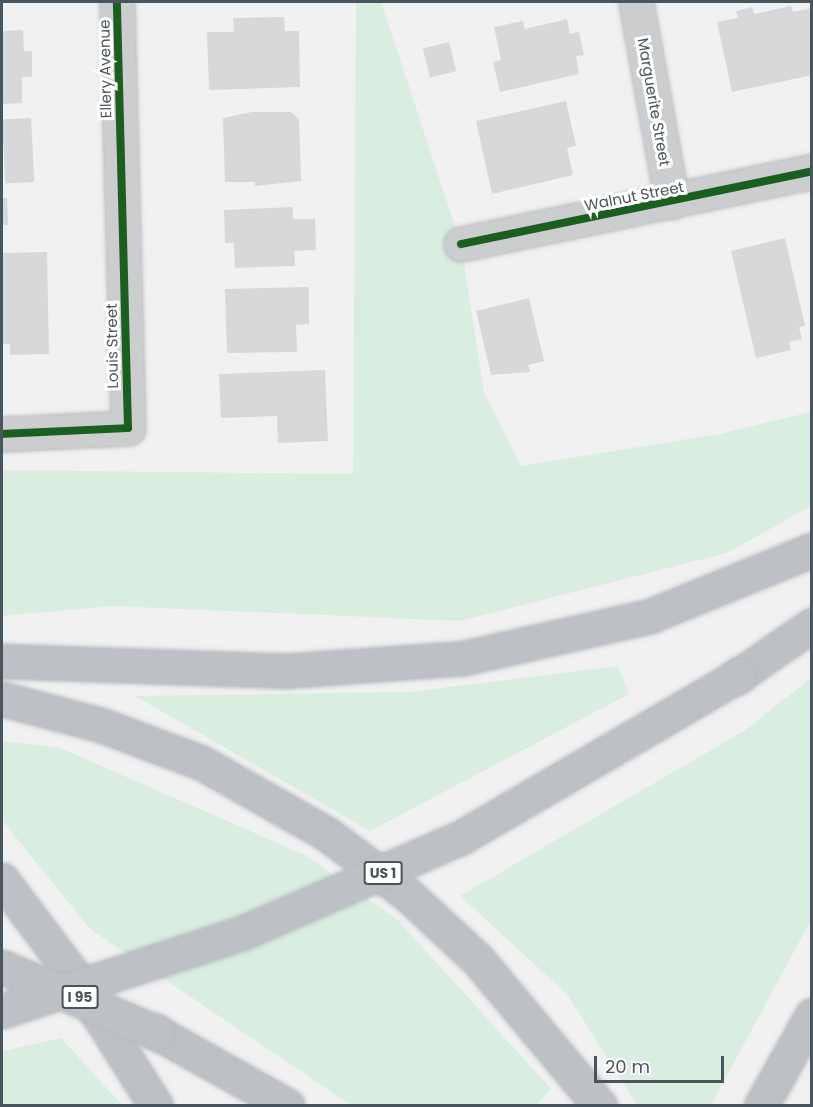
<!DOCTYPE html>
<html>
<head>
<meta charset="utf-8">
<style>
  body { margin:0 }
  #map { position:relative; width:813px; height:1107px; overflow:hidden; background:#f2f1f1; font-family:Poppins,sans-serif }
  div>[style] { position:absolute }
  .green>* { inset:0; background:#d9ede0 }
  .building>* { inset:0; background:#d8d8da; transform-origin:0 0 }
  .roads { filter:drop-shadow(0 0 2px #b7bbc0) drop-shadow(0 0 2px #b7bbc0) }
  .street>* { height:33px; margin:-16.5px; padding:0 16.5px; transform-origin:16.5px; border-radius:16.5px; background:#cbcdcf }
  .highway>* { height:33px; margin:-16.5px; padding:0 16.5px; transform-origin:16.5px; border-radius:16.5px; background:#bdc1c5 }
  .bridges { filter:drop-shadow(0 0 2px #b7bbc0) drop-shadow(0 0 2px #b7bbc0) }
  .highway-bridge>* { height:33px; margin:-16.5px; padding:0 16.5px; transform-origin:16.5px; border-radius:16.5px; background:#bdc1c5 }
  .cycleway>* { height:8px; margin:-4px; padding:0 4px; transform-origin:4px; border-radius:4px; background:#1b5e20 }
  span { translate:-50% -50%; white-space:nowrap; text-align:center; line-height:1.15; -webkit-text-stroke:6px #fff; paint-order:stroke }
  .shield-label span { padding:2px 4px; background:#fff; border:2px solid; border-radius:4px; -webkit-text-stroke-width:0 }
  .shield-label { font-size:14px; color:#4a545c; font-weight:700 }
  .street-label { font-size:15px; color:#4a545c }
  .frame { position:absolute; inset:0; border:3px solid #4a545c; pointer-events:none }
  .scale { position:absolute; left:594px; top:1056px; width:130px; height:27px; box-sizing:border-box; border:3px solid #4a545c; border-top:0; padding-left:8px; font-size:18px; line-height:21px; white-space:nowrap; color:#4a545c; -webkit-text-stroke:4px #fff; paint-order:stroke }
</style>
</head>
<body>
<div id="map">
  <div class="green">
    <div style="clip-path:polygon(356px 2px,381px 2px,461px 244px,484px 392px,521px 466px,719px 434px,811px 412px,811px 506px,727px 553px,460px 621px,113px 606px,2px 616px,2px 470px,353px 474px)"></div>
    <div style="clip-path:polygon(618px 666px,629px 694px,370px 831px,135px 696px,409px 692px)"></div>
    <div style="clip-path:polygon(811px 678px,811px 920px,711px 1105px,637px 1105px,567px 994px,460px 896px,744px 731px)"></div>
    <div style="clip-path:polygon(2px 741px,58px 747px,305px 855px,397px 919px,551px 1089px,536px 1105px,351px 1105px,90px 929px,2px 820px)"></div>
    <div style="clip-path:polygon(61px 1038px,122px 1105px,2px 1105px,2px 1051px)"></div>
  </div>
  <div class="building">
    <div style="clip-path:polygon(791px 6px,793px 12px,812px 8px,812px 75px,732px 92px,717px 22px,738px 18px,736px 11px,752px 7px,754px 14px)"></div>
    <div style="clip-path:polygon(284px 17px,285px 31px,299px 31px,300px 87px,209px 90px,207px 32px,234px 32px,233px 18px)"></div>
    <div style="clip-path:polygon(567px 19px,570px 34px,579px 32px,584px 55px,576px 56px,579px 74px,500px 92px,493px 62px,501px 60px,494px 27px,523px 21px,525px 29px)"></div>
    <div style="clip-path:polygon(23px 30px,24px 51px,32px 51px,32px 77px,22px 77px,22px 103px,2px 104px,2px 31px)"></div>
    <div style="left:449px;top:42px;width:30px;height:27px;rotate:76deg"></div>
    <div style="clip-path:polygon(566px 101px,576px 146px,567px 148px,573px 175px,492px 194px,476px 121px)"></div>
    <div style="clip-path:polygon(252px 112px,291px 112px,299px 119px,301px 181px,255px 186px,255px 182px,225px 182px,223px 118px)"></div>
    <div style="left:31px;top:118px;width:64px;height:29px;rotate:87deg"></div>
    <div style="clip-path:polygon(2px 198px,7px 198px,8px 225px,2px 225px)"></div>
    <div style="clip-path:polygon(293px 207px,293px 219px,315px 219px,316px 250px,294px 251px,295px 266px,235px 268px,234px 243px,225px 243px,224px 210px)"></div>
    <div style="clip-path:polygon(785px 238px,805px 326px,799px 327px,802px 339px,789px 342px,791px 350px,756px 358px,731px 251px)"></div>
    <div style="clip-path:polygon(47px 252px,49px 354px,10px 355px,10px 344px,2px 344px,2px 253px)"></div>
    <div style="clip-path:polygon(309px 287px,309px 324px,296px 325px,297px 352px,227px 353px,225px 289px)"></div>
    <div style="clip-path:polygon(529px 298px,544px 361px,528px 365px,530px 372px,491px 375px,476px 311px)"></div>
    <div style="clip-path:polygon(325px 370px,328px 441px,278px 443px,277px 416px,221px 418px,219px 374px)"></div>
  </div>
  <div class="roads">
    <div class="street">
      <div style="left:636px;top:2px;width:203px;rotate:79.8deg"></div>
      <div style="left:461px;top:244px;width:359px;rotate:-11.7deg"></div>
      <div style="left:2px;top:434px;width:126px;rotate:-2.7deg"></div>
      <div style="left:128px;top:428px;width:426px;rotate:-91.5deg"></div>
    </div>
    <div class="highway">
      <div style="left:2px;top:661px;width:282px;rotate:2deg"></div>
      <div style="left:284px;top:671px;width:180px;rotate:-4.1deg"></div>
      <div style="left:464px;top:658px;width:191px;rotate:-12.7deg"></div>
      <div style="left:650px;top:616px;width:175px;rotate:-22.2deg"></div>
      <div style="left:738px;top:676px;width:90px;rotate:-34.6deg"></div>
      <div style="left:2px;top:699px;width:102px;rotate:14.7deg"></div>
      <div style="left:101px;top:725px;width:108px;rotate:20.6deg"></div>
      <div style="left:202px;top:763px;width:144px;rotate:29.6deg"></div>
      <div style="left:327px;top:834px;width:100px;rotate:36.9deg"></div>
      <div style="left:407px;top:894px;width:98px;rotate:42.9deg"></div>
      <div style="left:479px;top:961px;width:189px;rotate:50.2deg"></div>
      <div style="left:2px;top:880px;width:120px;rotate:53.1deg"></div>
      <div style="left:74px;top:976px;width:154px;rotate:57.8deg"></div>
      <div style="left:156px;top:1032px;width:151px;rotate:29.3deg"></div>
      <div style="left:761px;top:1106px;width:104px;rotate:-60.7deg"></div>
    </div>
  </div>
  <div class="bridges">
    <div class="highway-bridge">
      <div style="left:2px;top:967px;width:167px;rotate:22.9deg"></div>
      <div style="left:2px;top:1011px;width:252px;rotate:-18deg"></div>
      <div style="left:242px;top:933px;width:240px;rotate:-23.6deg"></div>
      <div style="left:462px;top:837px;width:320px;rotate:-30.3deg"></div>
    </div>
  </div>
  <div class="cycleway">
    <div style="left:461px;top:244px;width:359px;rotate:-11.7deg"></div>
    <div style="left:2px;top:434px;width:126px;rotate:-2.7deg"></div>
    <div style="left:128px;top:428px;width:426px;rotate:-91.5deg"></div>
  </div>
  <div class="shield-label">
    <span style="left:383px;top:873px">US 1</span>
    <span style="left:80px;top:997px">I 95</span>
  </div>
  <div class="street-label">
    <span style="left:105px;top:69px;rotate:-91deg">Ellery Avenue</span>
    <span style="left:654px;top:102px;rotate:80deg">Marguerite Street</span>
    <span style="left:634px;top:196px;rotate:-11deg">Walnut Street</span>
    <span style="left:112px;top:346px;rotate:-91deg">Louis Street</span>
  </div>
  <div class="frame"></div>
  <div class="scale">20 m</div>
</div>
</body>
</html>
